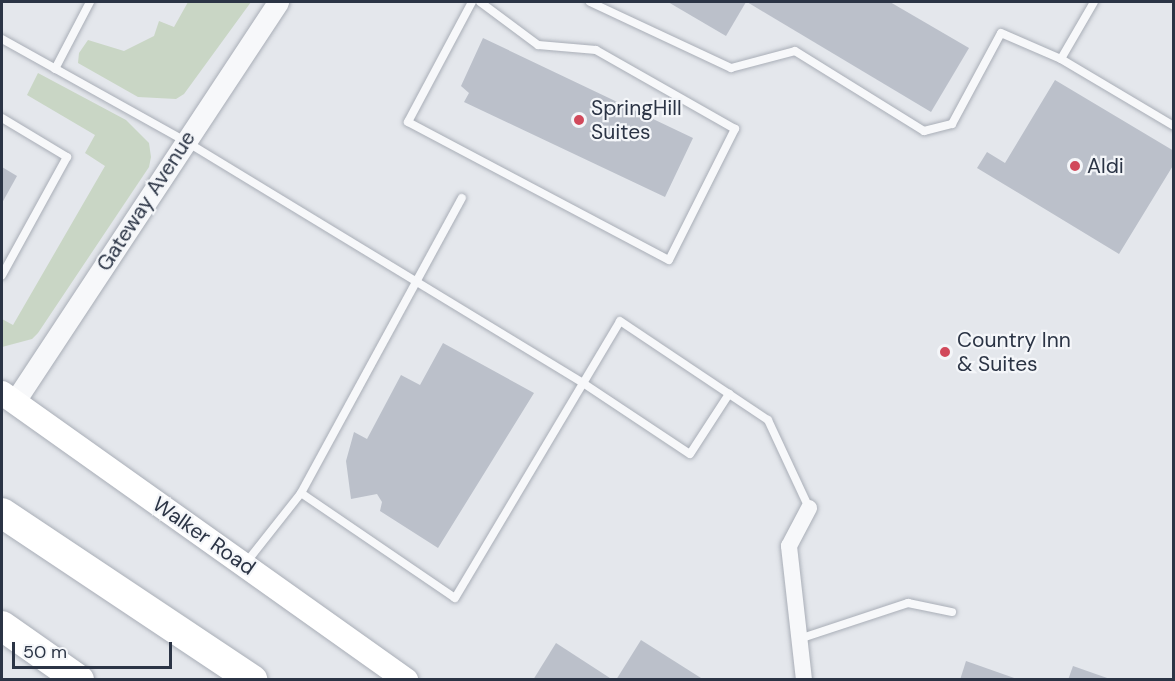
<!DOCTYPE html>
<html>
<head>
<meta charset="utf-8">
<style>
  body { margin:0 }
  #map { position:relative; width:1175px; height:681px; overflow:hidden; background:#e4e7ec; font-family:"DM Sans",sans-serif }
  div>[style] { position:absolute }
  .green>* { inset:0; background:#c9d6c5 }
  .building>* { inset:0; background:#bbc0ca }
  .roads { filter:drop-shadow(0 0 2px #a9aeb7) drop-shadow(0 0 2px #a9aeb7) }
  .service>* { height:8px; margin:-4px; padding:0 4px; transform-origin:4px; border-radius:4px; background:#f7f8fa }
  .minor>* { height:16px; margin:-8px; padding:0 8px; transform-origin:8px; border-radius:8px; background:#f7f8fa }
  .tertiary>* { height:21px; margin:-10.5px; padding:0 10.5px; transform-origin:10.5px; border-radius:10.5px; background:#f7f8fa }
  .secondary>* { height:24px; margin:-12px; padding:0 12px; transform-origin:12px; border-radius:12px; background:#fff }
  .motorway>* { height:30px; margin:-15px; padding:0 15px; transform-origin:15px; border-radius:15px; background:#fff }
  .dots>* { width:16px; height:16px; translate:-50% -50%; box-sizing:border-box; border:3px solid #f4f6f9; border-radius:50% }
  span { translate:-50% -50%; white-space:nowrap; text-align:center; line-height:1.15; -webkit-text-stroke:4.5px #f4f6f9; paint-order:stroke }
  .poi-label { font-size:21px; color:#2b3445 }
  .left { translate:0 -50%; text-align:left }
  .street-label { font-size:21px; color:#2b3445 }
  .frame { position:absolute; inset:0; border:3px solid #2b3445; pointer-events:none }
  .scale { position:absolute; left:12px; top:642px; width:160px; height:27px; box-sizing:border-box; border:3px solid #2b3445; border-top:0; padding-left:8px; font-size:18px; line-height:21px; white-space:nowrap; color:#2b3445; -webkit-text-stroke:4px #f4f6f9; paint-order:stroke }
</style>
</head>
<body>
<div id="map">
  <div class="green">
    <div style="clip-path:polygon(188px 2px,251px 2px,184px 94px,176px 99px,138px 97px,78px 63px,79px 53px,88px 40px,124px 51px,154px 36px,159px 21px,174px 27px)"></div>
    <div style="clip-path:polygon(38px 73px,126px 120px,149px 143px,151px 157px,149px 167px,38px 333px,32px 339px,2px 347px,2px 319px,13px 325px,105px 166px,85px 153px,95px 135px,27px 95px)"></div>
  </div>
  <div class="building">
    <div style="clip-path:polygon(668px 2px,746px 2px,726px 36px)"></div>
    <div style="clip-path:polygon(747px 2px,890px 2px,969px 48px,931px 112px)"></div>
    <div style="clip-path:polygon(483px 38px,693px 138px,665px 197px,464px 102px,469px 93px,461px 86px)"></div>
    <div style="clip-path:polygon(1055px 80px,1174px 151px,1174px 164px,1119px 254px,977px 168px,987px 152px,1005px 163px)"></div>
    <div style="clip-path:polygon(2px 167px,17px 176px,2px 203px)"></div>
    <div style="clip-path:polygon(443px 343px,534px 393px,438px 548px,380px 511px,382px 502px,377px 494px,351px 499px,346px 461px,354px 432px,367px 439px,401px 375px,420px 385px)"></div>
    <div style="clip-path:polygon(641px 640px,701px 678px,700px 680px,616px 680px)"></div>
    <div style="clip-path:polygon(556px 643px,613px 680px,533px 680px)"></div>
    <div style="clip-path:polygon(966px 661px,1017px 679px,1017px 680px,960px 680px)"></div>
    <div style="clip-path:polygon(1073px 666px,1110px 679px,1110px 680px,1068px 680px)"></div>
  </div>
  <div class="roads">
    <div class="service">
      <div style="left:472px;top:2px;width:136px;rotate:118.1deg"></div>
      <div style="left:408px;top:122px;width:295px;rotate:27.9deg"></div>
      <div style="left:669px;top:260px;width:147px;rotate:-63.3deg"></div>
      <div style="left:735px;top:129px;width:160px;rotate:-150.4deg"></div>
      <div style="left:596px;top:50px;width:58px;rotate:-175.1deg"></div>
      <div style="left:538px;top:45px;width:72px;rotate:-143.4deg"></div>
      <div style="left:590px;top:2px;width:156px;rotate:25.1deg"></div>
      <div style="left:731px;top:68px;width:66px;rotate:-14.9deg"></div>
      <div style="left:795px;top:51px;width:152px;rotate:31.8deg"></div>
      <div style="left:924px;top:131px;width:29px;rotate:-14deg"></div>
      <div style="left:952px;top:124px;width:103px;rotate:-61.7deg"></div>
      <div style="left:1001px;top:33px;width:65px;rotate:23.4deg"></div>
      <div style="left:1094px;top:2px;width:66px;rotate:120.1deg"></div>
      <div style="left:1061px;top:59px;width:131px;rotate:30.7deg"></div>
      <div style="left:2px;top:39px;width:210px;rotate:29.1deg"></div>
      <div style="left:185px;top:141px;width:466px;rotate:31.3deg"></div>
      <div style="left:583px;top:383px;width:128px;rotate:33.6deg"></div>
      <div style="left:690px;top:454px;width:72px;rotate:-57deg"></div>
      <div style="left:55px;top:69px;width:76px;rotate:-62.4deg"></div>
      <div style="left:2px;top:118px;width:76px;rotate:31deg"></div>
      <div style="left:67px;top:157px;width:135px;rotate:118.8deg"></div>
      <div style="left:301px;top:493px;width:186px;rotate:34.3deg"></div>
      <div style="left:455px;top:598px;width:322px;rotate:-59.2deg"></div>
      <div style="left:620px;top:321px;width:178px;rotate:33.8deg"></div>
      <div style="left:768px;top:420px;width:97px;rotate:65deg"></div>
      <div style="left:245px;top:564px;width:90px;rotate:-51.7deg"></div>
      <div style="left:301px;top:493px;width:336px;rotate:-61.4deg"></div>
      <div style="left:802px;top:638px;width:112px;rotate:-18.3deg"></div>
      <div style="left:908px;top:603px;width:45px;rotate:11.6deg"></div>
    </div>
    <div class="minor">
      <div style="left:804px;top:680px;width:135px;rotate:-96.4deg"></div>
      <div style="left:789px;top:546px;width:43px;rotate:-62.2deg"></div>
    </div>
    <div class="tertiary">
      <div style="left:15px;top:401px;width:478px;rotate:-56.6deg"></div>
    </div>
    <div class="secondary">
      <div style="left:2px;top:393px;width:496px;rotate:35.4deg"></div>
    </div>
    <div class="motorway">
      <div style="left:2px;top:513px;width:301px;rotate:33.7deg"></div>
      <div style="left:2px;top:626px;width:94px;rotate:35deg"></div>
    </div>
  </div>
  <div class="dots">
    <div style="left:579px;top:120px;background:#d1495b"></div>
    <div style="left:1075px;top:166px;background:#d1495b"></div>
    <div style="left:945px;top:352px;background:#d1495b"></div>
  </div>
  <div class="poi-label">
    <span class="left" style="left:591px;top:120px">SpringHill<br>Suites</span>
    <span class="left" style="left:1087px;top:166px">Aldi</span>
    <span class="left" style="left:957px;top:352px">Country Inn<br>&amp; Suites</span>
  </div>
  <div class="street-label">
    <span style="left:146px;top:201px;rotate:-57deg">Gateway Avenue</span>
    <span style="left:204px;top:536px;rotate:35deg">Walker Road</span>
  </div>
  <div class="frame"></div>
  <div class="scale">50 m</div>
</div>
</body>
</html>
